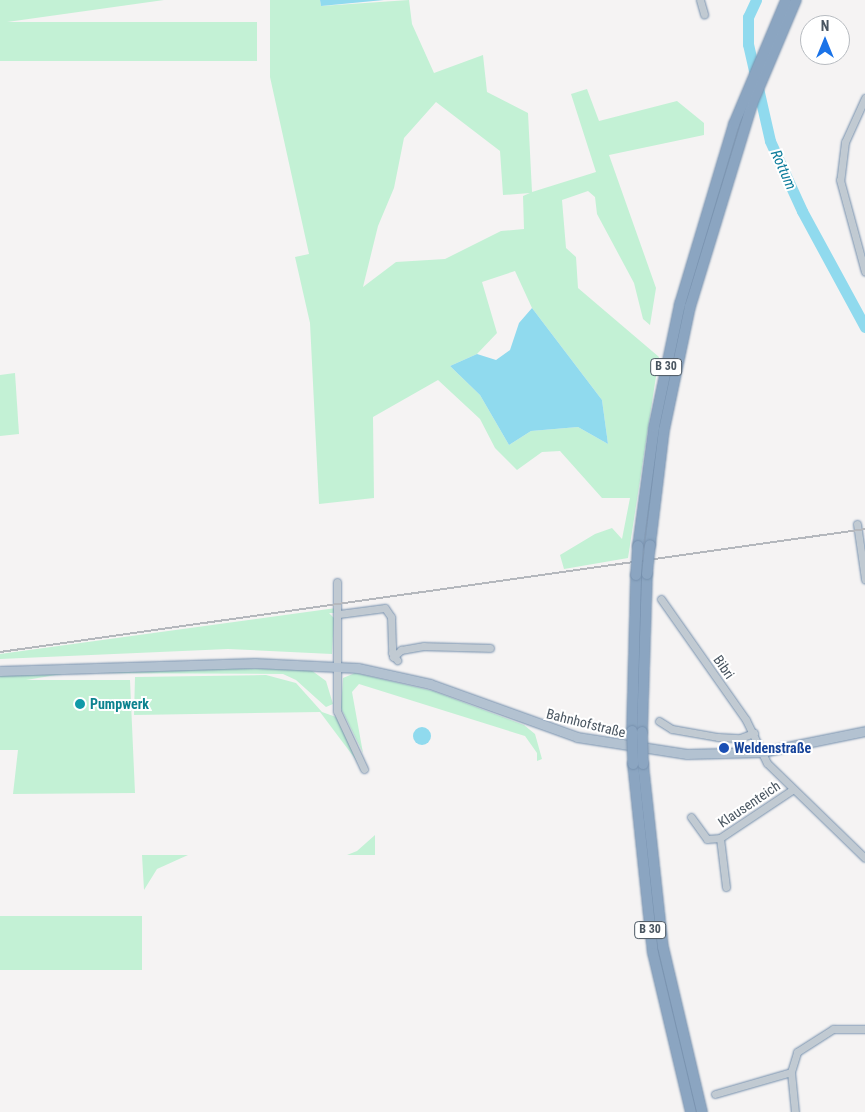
<!DOCTYPE html>
<html>
<head>
<meta charset="utf-8">
<style>
  body { margin:0 }
  #map { position:relative; width:865px; height:1112px; overflow:hidden; background:#f5f3f3; font-family:"Roboto Condensed",sans-serif }
  div>[style] { position:absolute }
  .green>* { inset:0; background:#c3f1d5; transform-origin:0 0 }
  .water>* { inset:0; background:#90daee }
  .round { border-radius:50% }
  .river>* { height:11px; margin:-5.5px; padding:0 5.5px; transform-origin:5.5px; border-radius:5.5px; background:#90daee }
  .roads { filter:drop-shadow(0 0 1px #7690ad) drop-shadow(0 0 1px #7690ad) }
  .minor>* { height:7px; margin:-3.5px; padding:0 3.5px; transform-origin:3.5px; border-radius:3.5px; background:#c1cad2 }
  .major>* { height:9px; margin:-4.5px; padding:0 4.5px; transform-origin:4.5px; border-radius:4.5px; background:#b3c2d1 }
  .highway>* { height:10px; margin:-5px; padding:0 5px; transform-origin:5px; border-radius:5px; background:#8ba5c1 }
  .rail>* { height:2px; margin:-1px; padding:0 1px; transform-origin:1px; border-radius:1px; background:#b5b8bd }
  .bridges { filter:drop-shadow(0 0 1px #7690ad) drop-shadow(0 0 1px #7690ad) }
  .highway-bridge>* { height:10px; margin:-5px; padding:0 5px; transform-origin:5px; border-radius:5px; background:#8ba5c1 }
  .dots>* { width:14px; height:14px; translate:-50% -50%; box-sizing:border-box; border:2px solid #fff; border-radius:50% }
  span { translate:-50% -50%; white-space:nowrap; text-align:center; line-height:1.15; -webkit-text-stroke:4px #fff; paint-order:stroke }
  .shield-label span { padding:1px 4px; background:#fff; border:1px solid; border-radius:4px; -webkit-text-stroke-width:0 }
  .shield-label { font-size:12px; color:#4a5661; font-weight:700 }
  .street-label { font-size:14px; color:#4a5661 }
  .culture-label { font-size:14px; color:#0d838f; font-weight:700 }
  .left { translate:0 -50%; text-align:left }
  .transit-label { font-size:14px; color:#164399; font-weight:700 }
  .water-label { font-size:15px; color:#0c7c9b; font-style:italic }
  .north { position:absolute; left:800px; top:15px; width:50px; height:50px; box-sizing:border-box; background:#fff; border:1px solid #b7bbc0; border-radius:50%; rotate:0deg; font-size:14px; font-weight:700; line-height:20px; text-align:center; color:#4a5661 }
  .north::after { content:''; display:block; margin:auto; width:18px; height:22px; background:#1a73e8; clip-path:polygon(50% 0,100% 100%,50% 72%,0 100%) }
</style>
</head>
<body>
<div id="map">
  <div class="green">
    <div style="clip-path:polygon(0 0,164px 0,0 23px)"></div>
    <div style="clip-path:polygon(evenodd,270px 0,320px 0,321px 6px,409px 0,412px 24px,434px 73px,483px 55px,487px 92px,528px 113px,532px 192px,596px 172px,571px 94px,587px 89px,599px 121px,677px 101px,704px 123px,704px 135px,609px 155px,656px 288px,650px 325px,643px 319px,634px 283px,597px 214px,595px 197px,588px 191px,562px 200px,566px 248px,576px 257px,578px 288px,659px 357px,628px 558px,564px 569px,560px 555px,595px 534px,612px 528px,622px 539px,630px 498px,602px 498px,560px 451px,542px 452px,517px 470px,495px 448px,480px 419px,438px 380px,373px 417px,374px 498px,319px 504px,310px 323px,295px 257px,309px 254px,270px 77px,270px 0,436px 102px,500px 151px,503px 195px,530px 193px,523px 196px,524px 229px,501px 231px,445px 259px,396px 262px,363px 287px,378px 226px,394px 188px,404px 138px,436px 102px,270px 0,515px 271px,532px 308px,602px 400px,608px 444px,578px 427px,531px 431px,509px 445px,480px 395px,450px 366px,477px 354px,497px 333px,482px 282px,515px 271px)"></div>
    <div style="left:257px;top:22px;width:39px;height:260px;rotate:90deg"></div>
    <div style="clip-path:polygon(15px 373px,19px 434px,0 436px,0 375px)"></div>
    <div style="clip-path:polygon(336px 608px,335px 613px,329px 613px,334px 618px,332px 654px,228px 649px,0 659px,0 654px)"></div>
    <div style="clip-path:polygon(190px 667px,311px 670px,326px 681px,333px 704px,326px 707px,296px 680px,283px 674px,81px 673px)"></div>
    <div style="clip-path:polygon(74px 672px,26px 680px,130px 680px,135px 793px,13px 794px,18px 750px,0 750px,0 675px)"></div>
    <div style="clip-path:polygon(355px 673px,433px 691px,524px 725px,535px 734px,542px 759px,537px 761px,537px 753px,525px 736px,359px 684px,352px 692px,363px 753px,341px 708px,343px 678px)"></div>
    <div style="clip-path:polygon(266px 675px,296px 683px,322px 712px,336px 717px,359px 764px,320px 712px,134px 715px,135px 677px)"></div>
    <div style="clip-path:polygon(375px 835px,375px 855px,347px 855px,357px 851px)"></div>
    <div style="clip-path:polygon(142px 855px,188px 855px,157px 869px,144px 890px)"></div>
    <div style="left:0;top:916px;width:142px;height:54px"></div>
  </div>
  <div class="water">
    <div style="clip-path:polygon(320px 0,384px 0,321px 6px)"></div>
    <div style="clip-path:polygon(532px 308px,602px 400px,608px 444px,578px 427px,531px 431px,509px 445px,480px 395px,450px 366px,477px 354px,496px 360px,510px 350px,519px 323px)"></div>
    <div class="round" style="left:413px;top:727px;width:18px;height:18px"></div>
  </div>
  <div class="river">
    <div style="left:756px;top:0;width:19px;rotate:115deg"></div>
    <div style="left:748px;top:17px;width:27px;rotate:90deg"></div>
    <div style="left:748px;top:44px;width:99px;rotate:77.2deg"></div>
    <div style="left:770px;top:141px;width:77px;rotate:65.4deg"></div>
    <div style="left:802px;top:211px;width:132px;rotate:61.5deg"></div>
  </div>
  <div class="roads">
    <div class="minor">
      <div style="left:700px;top:0;width:15px;rotate:74deg"></div>
      <div style="left:865px;top:98px;width:48px;rotate:114.4deg"></div>
      <div style="left:845px;top:142px;width:38px;rotate:97deg"></div>
      <div style="left:840px;top:180px;width:95px;rotate:74.8deg"></div>
      <div style="left:857px;top:524px;width:56px;rotate:81.7deg"></div>
      <div style="left:337px;top:582px;width:129px;rotate:90deg"></div>
      <div style="left:337px;top:711px;width:64px;rotate:65deg"></div>
      <div style="left:661px;top:599px;width:148px;rotate:54.9deg"></div>
      <div style="left:746px;top:720px;width:48px;rotate:64deg"></div>
      <div style="left:767px;top:763px;width:136px;rotate:44.1deg"></div>
      <div style="left:339px;top:614px;width:46px;rotate:-7.4deg"></div>
      <div style="left:385px;top:608px;width:11px;rotate:56deg"></div>
      <div style="left:391px;top:617px;width:36px;rotate:88deg"></div>
      <div style="left:392px;top:653px;width:9px;rotate:54deg"></div>
      <div style="left:393px;top:657px;width:11px;rotate:-41deg"></div>
      <div style="left:401px;top:650px;width:23px;rotate:-10deg"></div>
      <div style="left:424px;top:646px;width:66px;rotate:1.7deg"></div>
      <div style="left:659px;top:721px;width:15px;rotate:32deg"></div>
      <div style="left:672px;top:729px;width:47px;rotate:9.9deg"></div>
      <div style="left:718px;top:737px;width:22px;rotate:3deg"></div>
      <div style="left:740px;top:738px;width:15px;rotate:-20deg"></div>
      <div style="left:691px;top:817px;width:27px;rotate:54deg"></div>
      <div style="left:707px;top:839px;width:13px;rotate:-4deg"></div>
      <div style="left:726px;top:887px;width:49px;rotate:-97deg"></div>
      <div style="left:720px;top:838px;width:87px;rotate:-33.7deg"></div>
      <div style="left:791px;top:1072px;width:40px;rotate:84.3deg"></div>
      <div style="left:715px;top:1094px;width:79px;rotate:-16.1deg"></div>
      <div style="left:791px;top:1072px;width:21px;rotate:-73deg"></div>
      <div style="left:797px;top:1052px;width:43px;rotate:-32.6deg"></div>
      <div style="left:833px;top:1029px;width:32px"></div>
    </div>
    <div class="major">
      <div style="left:0;top:671px;width:255px;rotate:-1.8deg"></div>
      <div style="left:255px;top:663px;width:103px;rotate:2.8deg"></div>
      <div style="left:358px;top:668px;width:74px;rotate:12.5deg"></div>
      <div style="left:430px;top:684px;width:156px;rotate:19.8deg"></div>
      <div style="left:577px;top:737px;width:111px;rotate:8.8deg"></div>
      <div style="left:687px;top:754px;width:75px;rotate:-1.5deg"></div>
      <div style="left:762px;top:752px;width:105px;rotate:-11.5deg"></div>
    </div>
    <div class="highway">
      <div style="left:650px;top:545px;width:116px;rotate:-83.1deg"></div>
      <div style="left:664px;top:430px;width:126px;rotate:-78.1deg"></div>
      <div style="left:690px;top:307px;width:212px;rotate:-73deg"></div>
      <div style="left:752px;top:104px;width:113px;rotate:-67.1deg"></div>
      <div style="left:638px;top:546px;width:120px;rotate:-82.3deg"></div>
      <div style="left:654px;top:427px;width:126px;rotate:-78.1deg"></div>
      <div style="left:680px;top:304px;width:188px;rotate:-73.3deg"></div>
      <div style="left:734px;top:124px;width:134px;rotate:-67.2deg"></div>
      <div style="left:632px;top:731px;width:156px;rotate:-88.5deg"></div>
      <div style="left:642px;top:732px;width:158px;rotate:-88.2deg"></div>
      <div style="left:633px;top:764px;width:190px;rotate:84deg"></div>
      <div style="left:653px;top:953px;width:163px;rotate:76.6deg"></div>
      <div style="left:643px;top:764px;width:184px;rotate:83.8deg"></div>
      <div style="left:663px;top:947px;width:170px;rotate:76.7deg"></div>
    </div>
  </div>
  <div class="rail">
    <div style="left:0;top:652px;width:874px;rotate:-8.09deg"></div>
  </div>
  <div class="bridges">
    <div class="highway-bridge">
      <div style="left:647px;top:574px;width:29px;rotate:-84deg"></div>
      <div style="left:636px;top:575px;width:29px;rotate:-86deg"></div>
      <div style="left:632px;top:731px;width:33px;rotate:88deg"></div>
      <div style="left:642px;top:732px;width:32px;rotate:88deg"></div>
    </div>
  </div>
  <div class="dots">
    <div style="left:80px;top:704px;background:#0f9aa8"></div>
    <div style="left:724px;top:748px;background:#1a4fb4"></div>
  </div>
  <div class="shield-label">
    <span style="left:666px;top:367px">B 30</span>
    <span style="left:650px;top:930px">B 30</span>
  </div>
  <div class="street-label">
    <span style="left:724px;top:667px;rotate:55deg">Bibri</span>
    <span style="left:586px;top:723px;rotate:14deg">Bahnhofstraße</span>
    <span style="left:749px;top:804px;rotate:-34deg">Klausenteich</span>
  </div>
  <div class="culture-label">
    <span class="left" style="left:90px;top:704px">Pumpwerk</span>
  </div>
  <div class="transit-label">
    <span class="left" style="left:734px;top:748px">Weldenstraße</span>
  </div>
  <div class="water-label">
    <span style="left:783px;top:170px;rotate:66deg">Rottum</span>
  </div>
  <div class="north">N</div>
</div>
</body>
</html>
